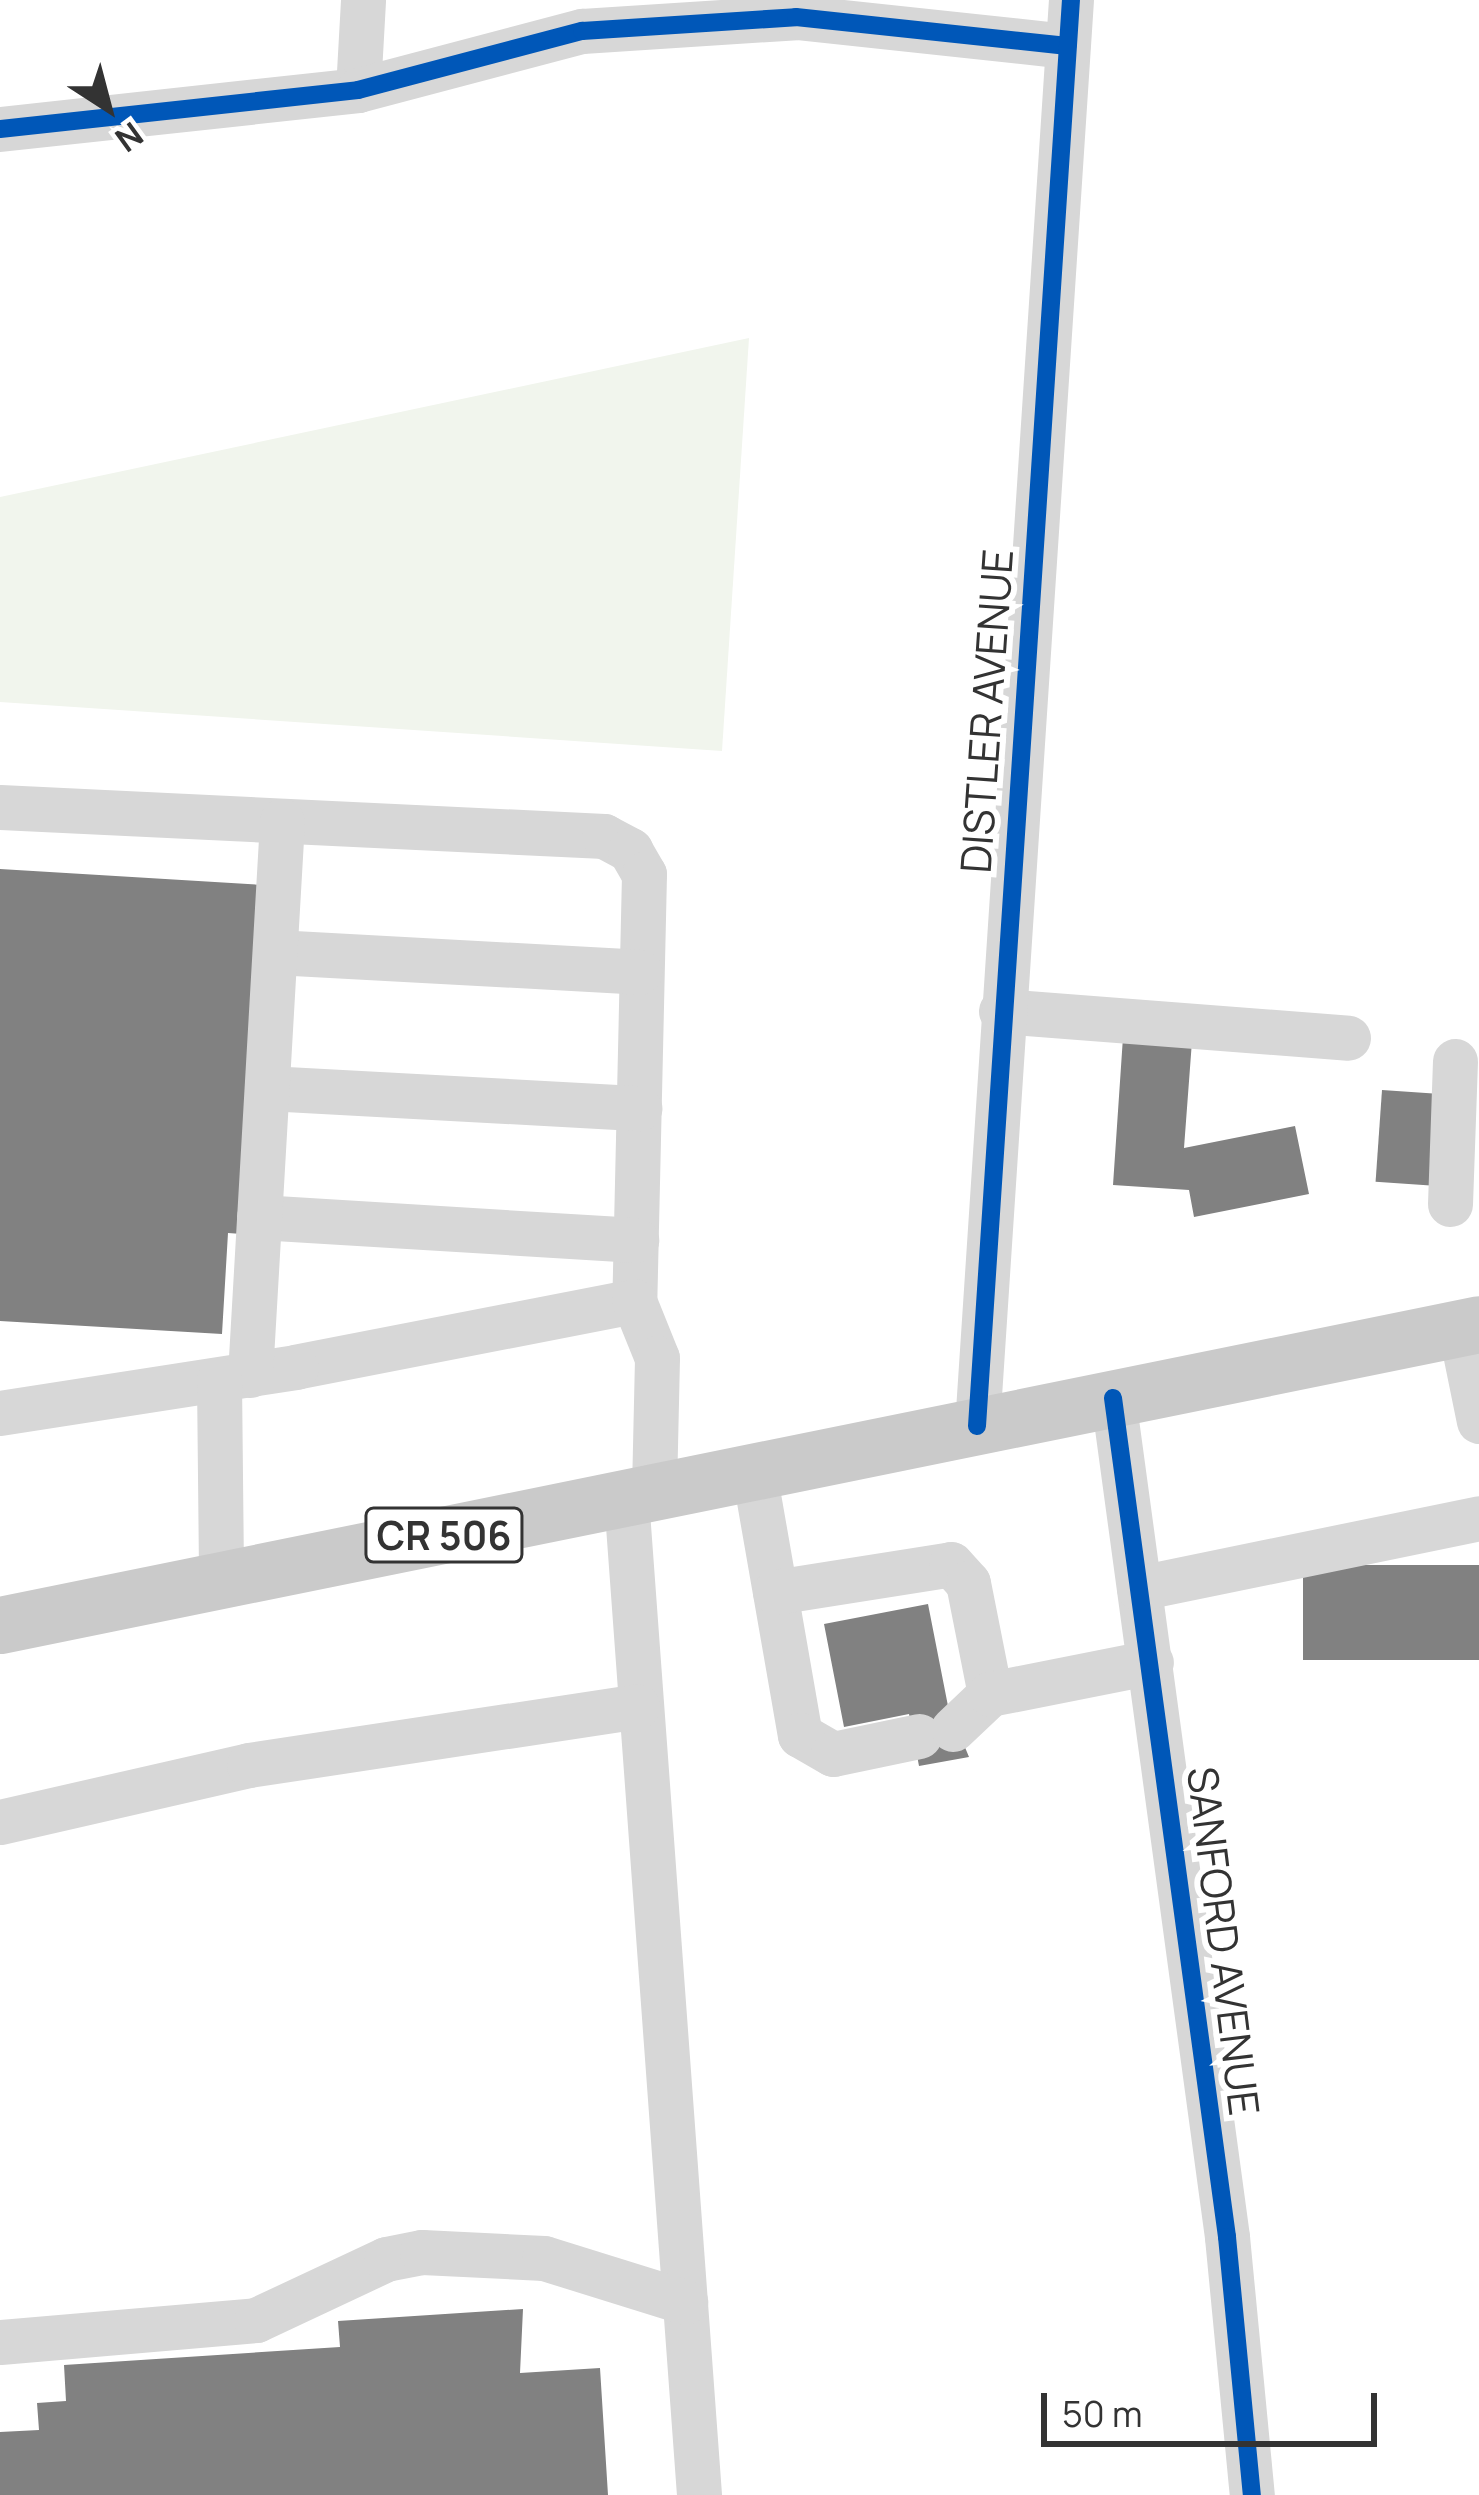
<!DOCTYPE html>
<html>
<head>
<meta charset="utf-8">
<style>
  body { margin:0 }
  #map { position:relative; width:1479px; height:2495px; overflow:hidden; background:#fff; font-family:Manrope,sans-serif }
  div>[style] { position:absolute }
  .green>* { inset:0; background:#f1f5ed }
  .building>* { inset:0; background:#818181; transform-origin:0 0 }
  .minor>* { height:45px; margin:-22.5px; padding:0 22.5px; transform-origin:22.5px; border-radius:22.5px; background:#d7d7d7 }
  .major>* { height:57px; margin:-28.5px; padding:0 28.5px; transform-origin:28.5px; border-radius:28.5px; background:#cacaca }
  .cycleway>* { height:18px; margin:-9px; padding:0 9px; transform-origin:9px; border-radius:9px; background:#0057b8 }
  span { translate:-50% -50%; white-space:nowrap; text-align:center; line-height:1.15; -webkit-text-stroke:12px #fff; paint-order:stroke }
  .shield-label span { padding:3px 9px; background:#fff; border:3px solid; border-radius:9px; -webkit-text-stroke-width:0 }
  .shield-label { font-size:39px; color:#333; font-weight:700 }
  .street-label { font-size:42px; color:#333 }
  .north { position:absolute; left:48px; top:48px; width:120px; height:120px; -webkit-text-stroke:9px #fff; paint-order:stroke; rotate:144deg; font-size:33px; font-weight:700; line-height:48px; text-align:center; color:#333 }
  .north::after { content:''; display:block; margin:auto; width:42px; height:54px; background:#333; clip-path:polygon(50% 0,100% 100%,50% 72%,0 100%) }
  .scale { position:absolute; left:1041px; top:2393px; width:336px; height:54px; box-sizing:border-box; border:6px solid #333; border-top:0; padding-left:15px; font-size:36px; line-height:42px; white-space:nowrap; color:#333; -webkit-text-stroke:9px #fff; paint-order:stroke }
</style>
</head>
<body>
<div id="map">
  <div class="green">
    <div style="clip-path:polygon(749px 338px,722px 751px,0 702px,0 497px)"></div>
  </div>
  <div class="building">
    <div style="clip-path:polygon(0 869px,264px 885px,242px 1234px,228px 1233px,222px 1334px,0 1321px)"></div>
    <div style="clip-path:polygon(1123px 1037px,1192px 1041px,1184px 1148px,1295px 1126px,1309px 1194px,1194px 1217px,1189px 1190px,1113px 1185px)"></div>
    <div style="left:1382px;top:1090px;width:55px;height:92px;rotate:4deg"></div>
    <div style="left:1479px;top:1565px;width:95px;height:176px;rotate:90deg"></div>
    <div style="clip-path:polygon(928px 1604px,948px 1706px,969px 1757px,919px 1766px,909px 1714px,844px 1727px,824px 1624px)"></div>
    <div style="clip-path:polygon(523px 2309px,520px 2373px,600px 2368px,608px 2495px,0 2495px,0 2432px,39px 2430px,37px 2403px,66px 2401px,64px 2365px,340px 2347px,338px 2321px)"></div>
  </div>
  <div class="minor">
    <div style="left:358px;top:90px;width:90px;rotate:-86.8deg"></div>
    <div style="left:0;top:129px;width:360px;rotate:-6.2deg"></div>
    <div style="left:358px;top:90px;width:232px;rotate:-14.8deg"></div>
    <div style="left:582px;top:31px;width:214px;rotate:-3.7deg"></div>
    <div style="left:796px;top:17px;width:273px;rotate:6.1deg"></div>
    <div style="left:0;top:807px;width:605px;rotate:2.75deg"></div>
    <div style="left:604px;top:836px;width:30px;rotate:28deg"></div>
    <div style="left:630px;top:850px;width:28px;rotate:60deg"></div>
    <div style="left:644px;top:874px;width:427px;rotate:91.3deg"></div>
    <div style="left:634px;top:1301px;width:344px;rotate:169deg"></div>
    <div style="left:296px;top:1367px;width:300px;rotate:171.2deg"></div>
    <div style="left:275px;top:952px;width:365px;rotate:3.1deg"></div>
    <div style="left:1001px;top:1011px;width:348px;rotate:4.4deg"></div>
    <div style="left:267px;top:1088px;width:373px;rotate:3.1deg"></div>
    <div style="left:1450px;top:1204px;width:143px;rotate:-88deg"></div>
    <div style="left:259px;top:1217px;width:378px;rotate:3.5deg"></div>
    <div style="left:634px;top:1301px;width:61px;rotate:68deg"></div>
    <div style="left:657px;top:1358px;width:134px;rotate:91.3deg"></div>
    <div style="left:1460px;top:1328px;width:95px;rotate:78.5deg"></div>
    <div style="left:250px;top:1375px;width:555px;rotate:-86.69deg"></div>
    <div style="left:219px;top:1380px;width:200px;rotate:89.4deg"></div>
    <div style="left:1113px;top:1398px;width:847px;rotate:82.26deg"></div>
    <div style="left:1227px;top:2237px;width:259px;rotate:84.5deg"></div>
    <div style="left:977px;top:1426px;width:1429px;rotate:-86.23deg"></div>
    <div style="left:754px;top:1472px;width:267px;rotate:80.1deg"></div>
    <div style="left:800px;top:1735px;width:38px;rotate:30deg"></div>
    <div style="left:833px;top:1754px;width:88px;rotate:-11.8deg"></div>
    <div style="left:626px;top:1498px;width:1000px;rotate:85.81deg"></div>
    <div style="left:1139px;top:1588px;width:347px;rotate:-11.6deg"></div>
    <div style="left:775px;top:1592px;width:178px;rotate:-9deg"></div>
    <div style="left:951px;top:1564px;width:25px;rotate:48deg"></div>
    <div style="left:968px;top:1583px;width:113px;rotate:78.8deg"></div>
    <div style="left:953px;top:1729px;width:51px;rotate:-43.4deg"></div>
    <div style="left:990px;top:1694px;width:164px;rotate:-11.2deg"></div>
    <div style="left:0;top:1822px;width:255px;rotate:-12.9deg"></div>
    <div style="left:249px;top:1765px;width:393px;rotate:-8.6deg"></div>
    <div style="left:0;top:2342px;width:257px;rotate:-4.9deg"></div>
    <div style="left:256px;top:2320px;width:144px;rotate:-25.1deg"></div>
    <div style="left:386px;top:2259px;width:37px;rotate:-11deg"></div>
    <div style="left:422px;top:2252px;width:122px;rotate:2.8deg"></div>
    <div style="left:544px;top:2258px;width:148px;rotate:17.3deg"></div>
  </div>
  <div class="major">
    <div style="left:0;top:1625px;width:1509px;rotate:-11.5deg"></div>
  </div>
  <div class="cycleway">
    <div style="left:0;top:129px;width:360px;rotate:-6.2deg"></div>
    <div style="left:358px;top:90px;width:232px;rotate:-14.8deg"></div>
    <div style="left:582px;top:31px;width:214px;rotate:-3.7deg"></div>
    <div style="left:796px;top:17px;width:273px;rotate:6.1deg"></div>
    <div style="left:1113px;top:1398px;width:847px;rotate:82.26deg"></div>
    <div style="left:1227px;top:2237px;width:259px;rotate:84.5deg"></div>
    <div style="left:977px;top:1426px;width:1429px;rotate:-86.23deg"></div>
  </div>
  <div class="shield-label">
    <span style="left:444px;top:1535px">CR 506</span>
  </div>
  <div class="street-label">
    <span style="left:986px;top:711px;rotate:-86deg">DISTLER AVENUE</span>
    <span style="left:1224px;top:1941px;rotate:83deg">SANFORD AVENUE</span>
  </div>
  <div class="north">N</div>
  <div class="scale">50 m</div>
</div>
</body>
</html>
